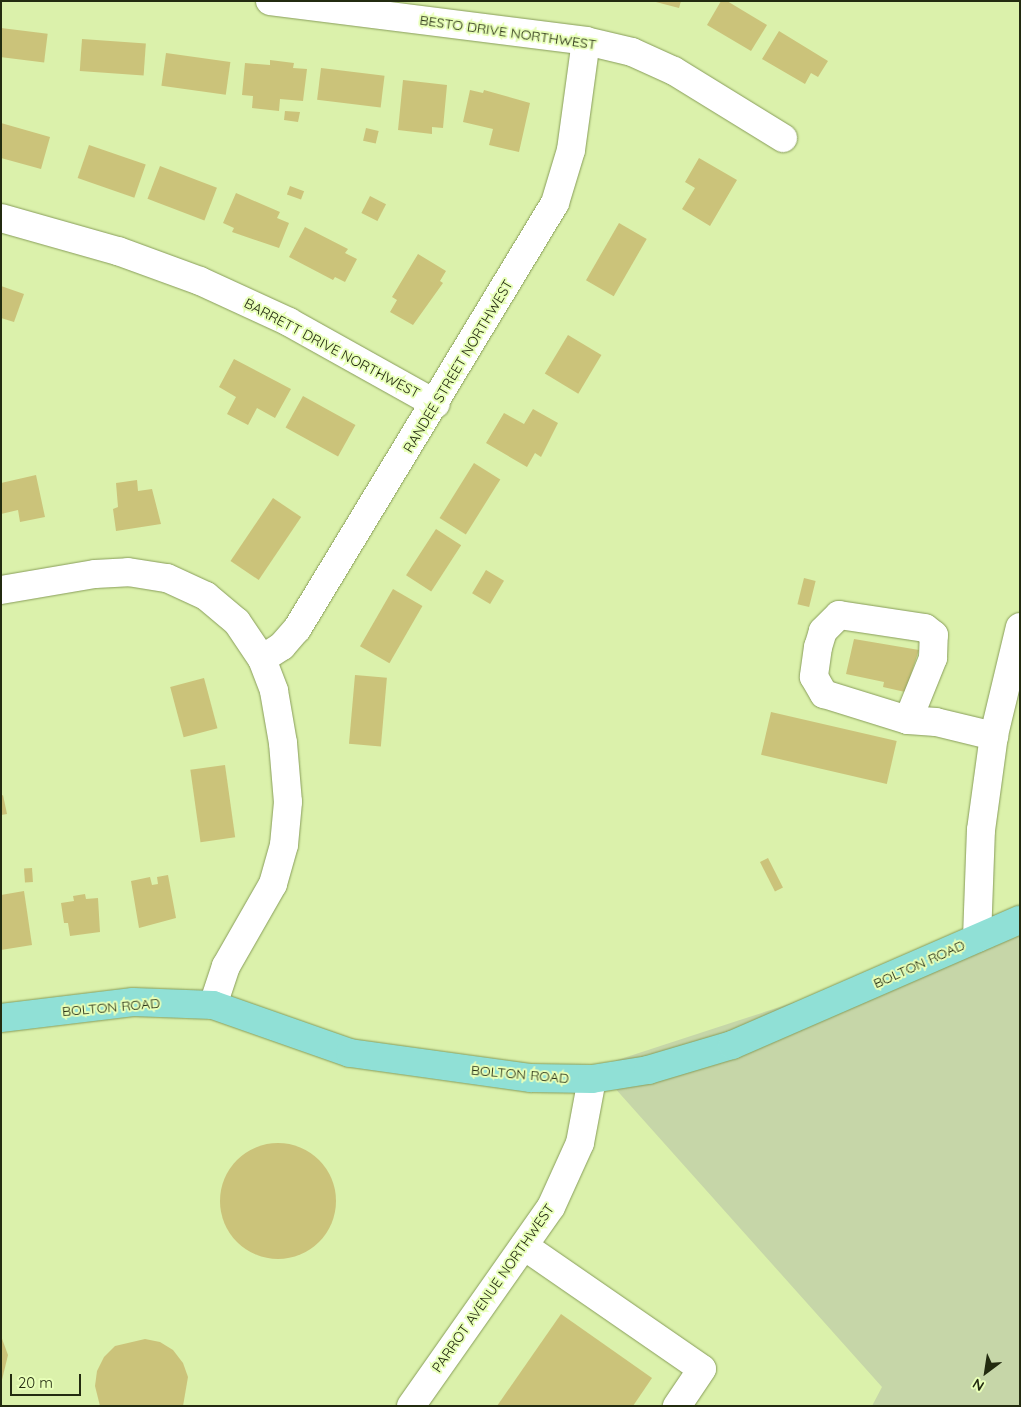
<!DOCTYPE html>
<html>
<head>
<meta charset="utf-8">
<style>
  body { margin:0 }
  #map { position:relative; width:1021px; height:1407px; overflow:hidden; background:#dbf1ab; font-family:Quicksand,sans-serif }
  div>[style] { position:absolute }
  .green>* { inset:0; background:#c6d6a8 }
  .building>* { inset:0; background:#cbc37a; transform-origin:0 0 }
  .round { border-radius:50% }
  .roads { filter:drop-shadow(0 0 1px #889d5a) drop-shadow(0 0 1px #889d5a) }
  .minor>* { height:28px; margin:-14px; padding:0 14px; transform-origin:14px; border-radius:14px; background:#fff }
  .major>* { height:28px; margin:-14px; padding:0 14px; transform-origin:14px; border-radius:14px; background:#90e0d6 }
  span { translate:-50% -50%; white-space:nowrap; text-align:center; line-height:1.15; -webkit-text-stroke:4px #e8ffb8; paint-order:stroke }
  .street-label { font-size:14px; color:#232b10 }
  .frame { position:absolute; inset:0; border:2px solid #232b10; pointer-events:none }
  .north { position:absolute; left:961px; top:1347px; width:50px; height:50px; -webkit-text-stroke:4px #e8ffb8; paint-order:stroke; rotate:211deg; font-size:14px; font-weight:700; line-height:20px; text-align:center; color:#232b10 }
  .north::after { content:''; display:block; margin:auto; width:18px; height:22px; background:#232b10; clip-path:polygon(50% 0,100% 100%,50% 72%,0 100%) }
  .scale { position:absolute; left:10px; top:1374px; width:71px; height:22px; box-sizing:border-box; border:2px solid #232b10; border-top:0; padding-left:6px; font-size:15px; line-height:18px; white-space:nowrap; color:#232b10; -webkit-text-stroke:4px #e8ffb8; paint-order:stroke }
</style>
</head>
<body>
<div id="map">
  <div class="green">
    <div style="clip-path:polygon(1020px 924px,1020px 1406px,872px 1406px,882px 1387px,596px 1067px,939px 955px)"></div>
  </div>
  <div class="building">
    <div style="clip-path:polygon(652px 1px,681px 1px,679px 8px)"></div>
    <div style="clip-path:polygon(721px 1px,727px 1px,767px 25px,751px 51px,707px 25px)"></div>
    <div style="left:1px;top:28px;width:47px;height:29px;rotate:7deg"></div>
    <div style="clip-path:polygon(779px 31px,828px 61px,818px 77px,811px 73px,805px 84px,762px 59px)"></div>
    <div style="left:82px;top:39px;width:64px;height:32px;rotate:4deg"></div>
    <div style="left:166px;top:53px;width:65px;height:33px;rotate:8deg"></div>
    <div style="clip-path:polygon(270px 60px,294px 63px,293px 68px,307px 69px,303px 101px,280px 99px,279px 111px,252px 108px,253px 96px,242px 95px,245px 63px,270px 65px)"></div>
    <div style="left:321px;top:68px;width:64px;height:32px;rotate:7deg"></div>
    <div style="clip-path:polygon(403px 80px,447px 85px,443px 128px,432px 127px,432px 134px,398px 130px)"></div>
    <div style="clip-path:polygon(470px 90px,483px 93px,484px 90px,530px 103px,519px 152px,489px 145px,493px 129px,463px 122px)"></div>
    <div style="clip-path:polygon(285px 111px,300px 112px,298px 122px,284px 120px)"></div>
    <div style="clip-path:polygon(1px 123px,50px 137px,41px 169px,1px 158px)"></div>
    <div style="left:366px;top:128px;width:13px;height:13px;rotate:13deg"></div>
    <div style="left:89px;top:145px;width:60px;height:35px;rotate:19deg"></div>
    <div style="clip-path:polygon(699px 158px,737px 180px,710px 226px,682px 209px,695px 188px,685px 182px)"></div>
    <div style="left:160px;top:166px;width:61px;height:35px;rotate:21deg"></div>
    <div style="left:290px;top:186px;width:15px;height:9px;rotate:20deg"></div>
    <div style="clip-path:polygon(236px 193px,280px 212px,277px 218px,289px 223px,279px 248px,232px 232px,234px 228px,223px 223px)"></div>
    <div style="left:370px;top:196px;width:18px;height:19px;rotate:27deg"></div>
    <div style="left:619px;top:223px;width:32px;height:66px;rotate:30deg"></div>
    <div style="clip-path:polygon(305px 227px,348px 249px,345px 253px,357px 259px,345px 282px,335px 277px,333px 280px,289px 257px)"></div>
    <div style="clip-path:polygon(418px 254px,446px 271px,440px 281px,443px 283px,413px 325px,390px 312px,397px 300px,392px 297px)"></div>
    <div style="clip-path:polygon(1px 286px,24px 294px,14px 322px,1px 318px)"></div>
    <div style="left:568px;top:335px;width:39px;height:45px;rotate:31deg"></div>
    <div style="clip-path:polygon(234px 359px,291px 389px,275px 418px,257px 408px,248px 425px,227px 414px,236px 397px,219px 387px)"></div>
    <div style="left:303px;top:396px;width:60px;height:36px;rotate:29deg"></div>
    <div style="clip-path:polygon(533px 409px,558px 423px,541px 457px,535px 453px,527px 467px,486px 443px,504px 413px,524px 424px)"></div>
    <div style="left:474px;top:463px;width:31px;height:65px;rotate:32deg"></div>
    <div style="clip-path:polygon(36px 475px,45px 517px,20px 522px,18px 510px,1px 514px,1px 483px)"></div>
    <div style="clip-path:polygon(137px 480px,138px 491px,152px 489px,161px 524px,116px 531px,113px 509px,118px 507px,116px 483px)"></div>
    <div style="left:273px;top:498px;width:34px;height:76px;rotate:34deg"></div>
    <div style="left:436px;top:529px;width:30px;height:55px;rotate:33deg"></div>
    <div style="left:486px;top:570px;width:21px;height:27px;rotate:31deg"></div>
    <div style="left:804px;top:578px;width:12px;height:27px;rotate:14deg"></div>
    <div style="left:393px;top:589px;width:34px;height:66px;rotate:30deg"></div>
    <div style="clip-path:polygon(854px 639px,919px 650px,905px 692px,883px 687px,884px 682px,846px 674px)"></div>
    <div style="left:355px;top:675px;width:32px;height:69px;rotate:5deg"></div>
    <div style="left:204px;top:678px;width:52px;height:35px;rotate:75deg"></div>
    <div style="left:771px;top:712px;width:129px;height:44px;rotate:13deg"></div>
    <div style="left:225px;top:765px;width:73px;height:35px;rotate:82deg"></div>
    <div style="clip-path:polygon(3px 795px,7px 814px,1px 815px,1px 796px)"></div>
    <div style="left:768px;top:858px;width:33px;height:9px;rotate:63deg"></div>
    <div style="left:32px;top:868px;width:14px;height:8px;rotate:86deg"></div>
    <div style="clip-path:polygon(168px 875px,176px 918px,139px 928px,131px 881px,150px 877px,152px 885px,158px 884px,157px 877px)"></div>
    <div style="clip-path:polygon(24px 891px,32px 945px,1px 950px,1px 895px)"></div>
    <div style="clip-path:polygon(85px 894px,86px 899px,98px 898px,100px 932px,70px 936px,68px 923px,64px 923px,61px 903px,74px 901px,73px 896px)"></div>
    <div class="round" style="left:220px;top:1143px;width:116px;height:116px"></div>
    <div style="clip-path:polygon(561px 1314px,652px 1378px,633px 1406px,497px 1406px)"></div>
    <div style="clip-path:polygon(1px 1336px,8px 1355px,1px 1384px)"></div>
    <div style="clip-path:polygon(145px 1339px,160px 1342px,173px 1350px,183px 1363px,188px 1377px,183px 1406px,100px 1406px,95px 1386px,97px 1371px,104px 1357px,115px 1346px)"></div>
  </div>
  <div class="roads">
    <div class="minor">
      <div style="left:270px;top:1px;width:319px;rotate:7.2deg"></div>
      <div style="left:586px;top:41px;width:47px;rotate:13.4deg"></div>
      <div style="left:632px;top:52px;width:46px;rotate:24.3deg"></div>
      <div style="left:674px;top:71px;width:128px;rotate:31.6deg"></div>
      <div style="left:1px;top:218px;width:122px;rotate:15.8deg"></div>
      <div style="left:118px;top:251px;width:87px;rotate:20.1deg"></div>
      <div style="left:200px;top:281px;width:98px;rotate:24.7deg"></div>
      <div style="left:289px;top:322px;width:168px;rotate:29.2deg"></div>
      <div style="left:1px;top:590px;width:95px;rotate:-9.7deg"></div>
      <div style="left:95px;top:574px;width:33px;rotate:-3deg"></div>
      <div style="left:128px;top:572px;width:39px;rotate:9deg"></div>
      <div style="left:167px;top:578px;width:43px;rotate:24.8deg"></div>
      <div style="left:206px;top:596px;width:40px;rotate:40deg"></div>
      <div style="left:237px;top:622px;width:45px;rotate:56deg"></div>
      <div style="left:262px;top:659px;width:34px;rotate:69deg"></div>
      <div style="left:274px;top:691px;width:53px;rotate:80.2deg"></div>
      <div style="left:283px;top:743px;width:59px;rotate:85.2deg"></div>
      <div style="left:288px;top:802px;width:43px;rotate:95.3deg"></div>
      <div style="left:284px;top:845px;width:41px;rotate:105.8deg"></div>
      <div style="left:273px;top:884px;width:95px;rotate:119.8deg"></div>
      <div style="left:226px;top:966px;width:41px;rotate:108.4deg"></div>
      <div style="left:262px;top:659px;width:24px;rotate:-33deg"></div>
      <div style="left:282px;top:646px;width:23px;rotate:-49deg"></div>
      <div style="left:297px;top:629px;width:498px;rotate:-58.8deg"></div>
      <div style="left:555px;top:203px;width:55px;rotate:-73.2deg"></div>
      <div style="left:571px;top:150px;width:110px;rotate:-82.2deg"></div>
      <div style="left:908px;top:720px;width:67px;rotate:-68deg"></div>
      <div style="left:933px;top:658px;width:23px;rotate:-88deg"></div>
      <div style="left:934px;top:635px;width:11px;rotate:-142deg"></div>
      <div style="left:925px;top:628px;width:87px;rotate:-171.4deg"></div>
      <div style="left:839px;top:615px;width:23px;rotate:135deg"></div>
      <div style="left:823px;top:631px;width:17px;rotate:107deg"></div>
      <div style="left:818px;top:647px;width:30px;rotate:98deg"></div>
      <div style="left:814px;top:677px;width:20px;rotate:60deg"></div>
      <div style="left:824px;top:694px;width:88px;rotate:17.2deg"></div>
      <div style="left:908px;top:720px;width:28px;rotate:4deg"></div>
      <div style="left:936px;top:722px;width:60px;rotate:13.6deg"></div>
      <div style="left:977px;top:938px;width:108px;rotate:-87.9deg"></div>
      <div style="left:981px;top:830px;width:96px;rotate:-82.2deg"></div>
      <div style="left:994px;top:735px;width:111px;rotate:-76.5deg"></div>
      <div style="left:524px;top:1246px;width:216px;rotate:34.6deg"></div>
      <div style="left:702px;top:1369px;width:45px;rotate:124deg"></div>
      <div style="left:411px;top:1406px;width:243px;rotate:-54.9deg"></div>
      <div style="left:551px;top:1207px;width:70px;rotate:-65.6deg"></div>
      <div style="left:580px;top:1143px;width:65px;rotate:-79.4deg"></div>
    </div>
    <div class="major">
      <div style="left:1px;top:1018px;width:133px;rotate:-6.9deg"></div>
      <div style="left:133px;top:1002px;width:80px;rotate:2.1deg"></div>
      <div style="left:213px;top:1005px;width:145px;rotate:19.3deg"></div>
      <div style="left:350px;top:1053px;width:183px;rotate:7.9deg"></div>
      <div style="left:531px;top:1078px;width:61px;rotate:0.9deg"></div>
      <div style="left:592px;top:1079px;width:57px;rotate:-9.1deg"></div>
      <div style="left:648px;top:1070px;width:88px;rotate:-16.6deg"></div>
      <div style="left:732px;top:1045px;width:314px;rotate:-23.5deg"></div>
    </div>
  </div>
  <div class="street-label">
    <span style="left:508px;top:32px;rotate:8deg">BESTO DRIVE NORTHWEST</span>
    <span style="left:332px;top:348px;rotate:28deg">BARRETT DRIVE NORTHWEST</span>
    <span style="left:458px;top:366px;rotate:-59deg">RANDEE STREET NORTHWEST</span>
    <span style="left:919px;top:964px;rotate:-24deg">BOLTON ROAD</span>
    <span style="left:111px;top:1007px;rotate:-5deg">BOLTON ROAD</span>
    <span style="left:520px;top:1074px;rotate:5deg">BOLTON ROAD</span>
    <span style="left:493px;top:1288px;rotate:-55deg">PARROT AVENUE NORTHWEST</span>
  </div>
  <div class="frame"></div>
  <div class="north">N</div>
  <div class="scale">20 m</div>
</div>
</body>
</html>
